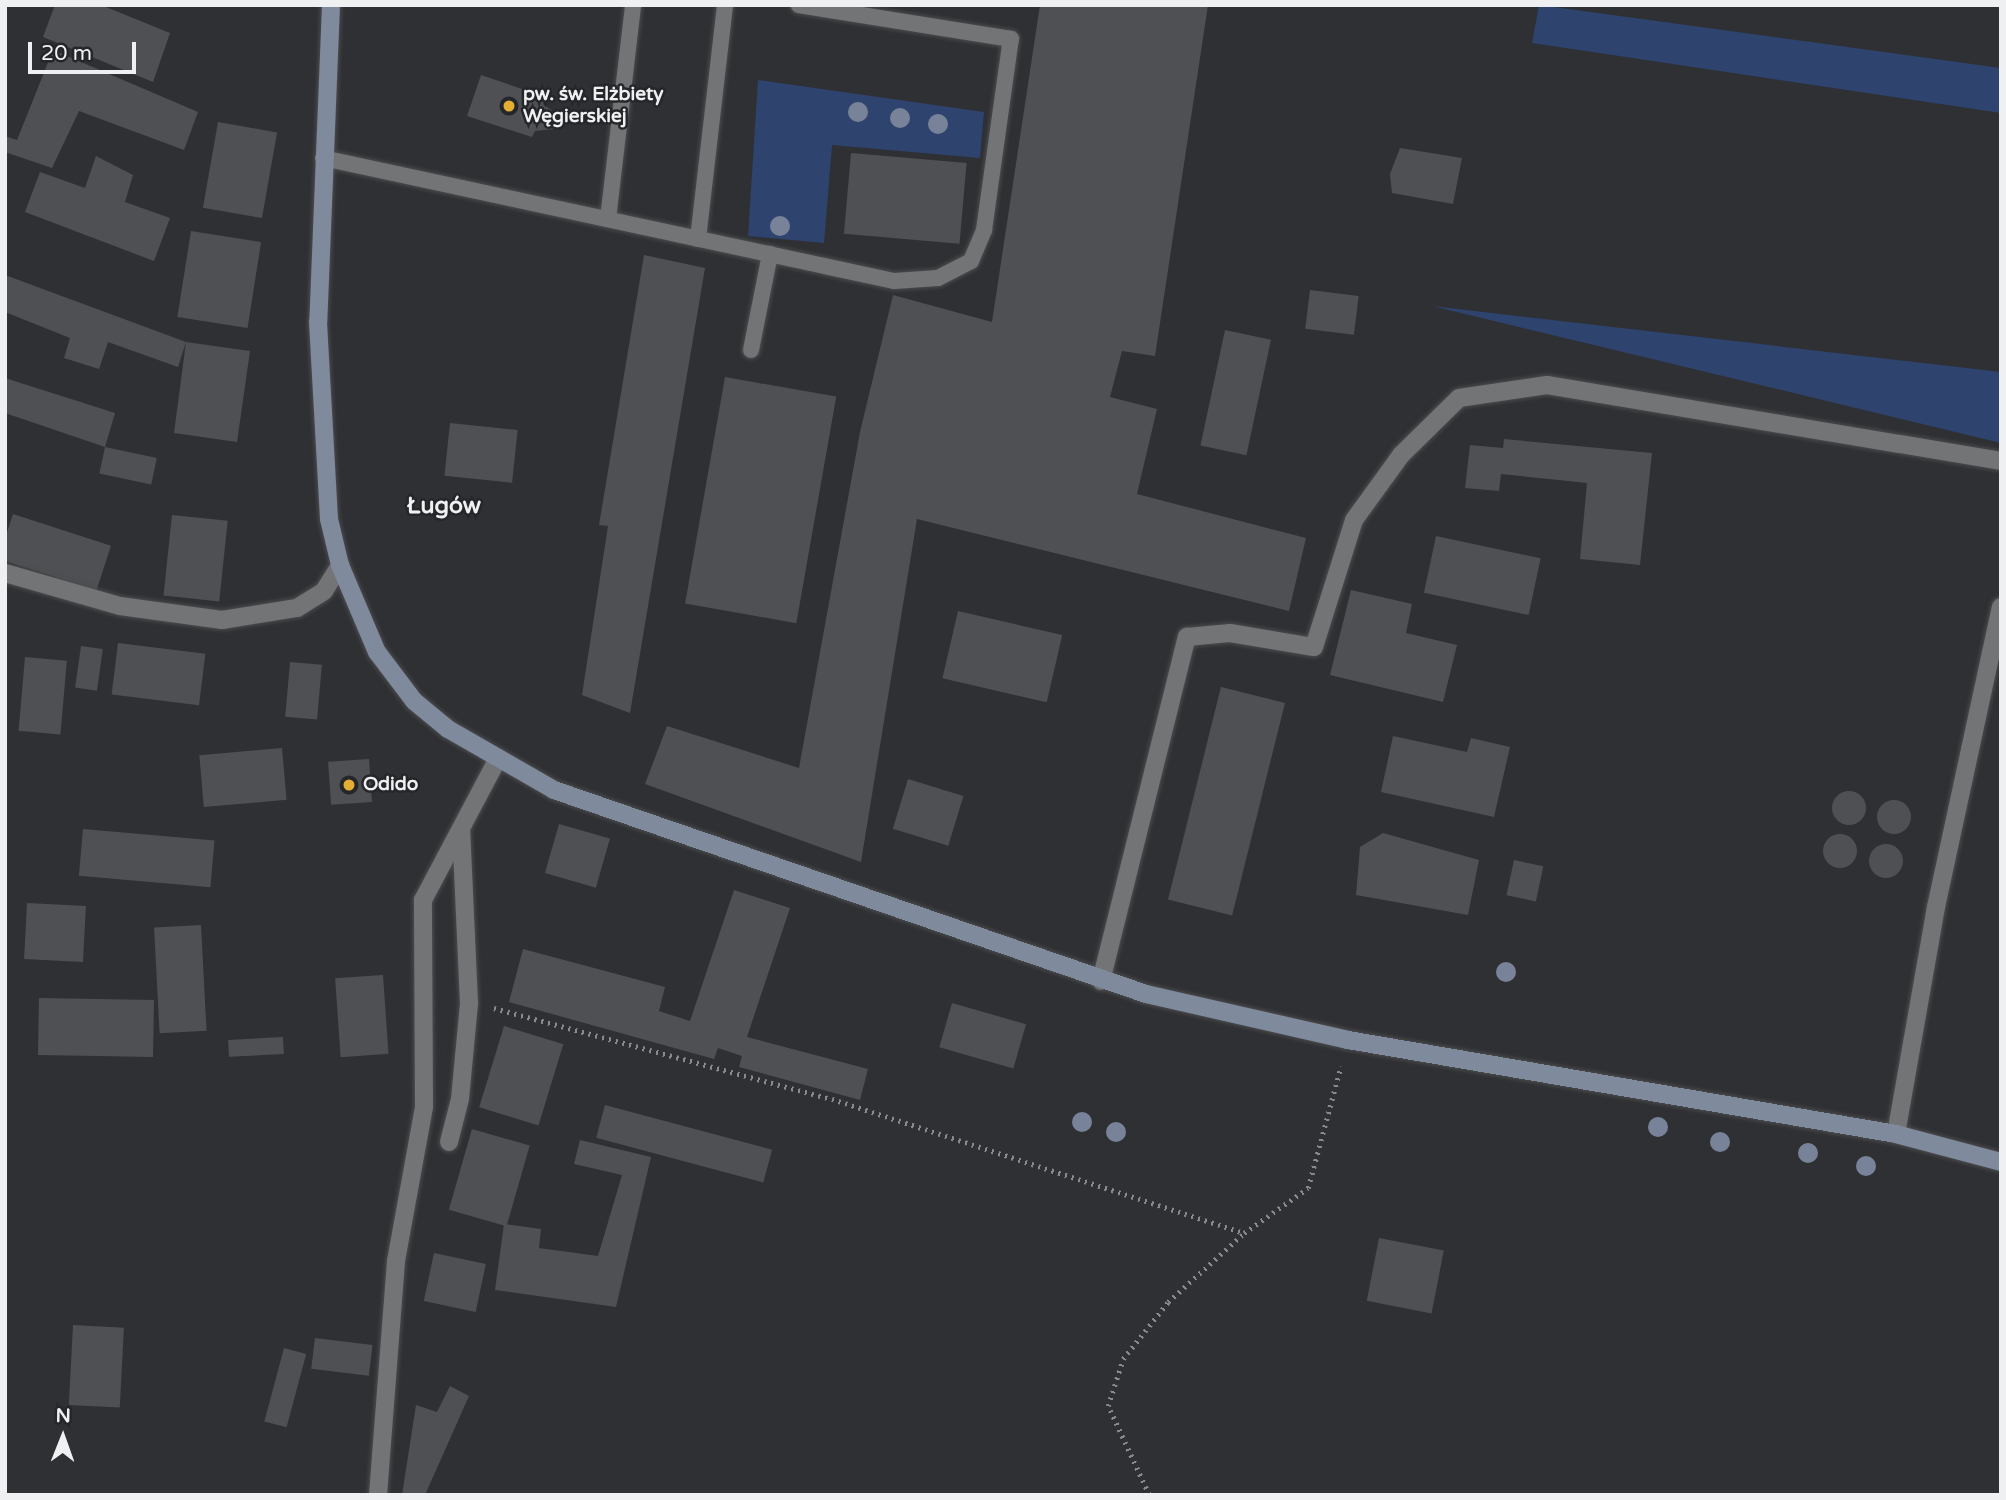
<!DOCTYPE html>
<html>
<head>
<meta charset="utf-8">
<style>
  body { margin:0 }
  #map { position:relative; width:2006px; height:1500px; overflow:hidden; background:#2f3033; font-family:"Varela Round",sans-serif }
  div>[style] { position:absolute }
  .green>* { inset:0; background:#2e436d }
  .building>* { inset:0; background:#4f5053; transform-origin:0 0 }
  .round { border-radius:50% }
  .path>* { height:4.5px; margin-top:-2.25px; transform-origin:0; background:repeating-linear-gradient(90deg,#898a8c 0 2px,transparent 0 7px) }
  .roads { filter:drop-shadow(0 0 2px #4b4c4e) drop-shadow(0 0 2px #4b4c4e) }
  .lane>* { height:16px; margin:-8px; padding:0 8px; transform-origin:8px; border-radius:8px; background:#727476 }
  .street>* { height:18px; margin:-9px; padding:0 9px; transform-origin:9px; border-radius:9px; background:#727476 }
  .secondary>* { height:18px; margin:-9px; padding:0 9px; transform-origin:9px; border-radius:9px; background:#7f8a9d }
  .trees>* { width:20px; height:20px; margin:-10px; border-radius:50%; background:#788399 }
  .dots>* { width:19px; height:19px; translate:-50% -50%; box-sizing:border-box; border:4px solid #252629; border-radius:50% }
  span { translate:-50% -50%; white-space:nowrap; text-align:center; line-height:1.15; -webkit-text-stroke:5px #252629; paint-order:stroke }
  .poi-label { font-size:19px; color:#eff0f1; font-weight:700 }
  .left { translate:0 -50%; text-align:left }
  .quarter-label { font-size:23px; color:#eff0f1; font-weight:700 }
  .frame { position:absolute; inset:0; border:7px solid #eff0f1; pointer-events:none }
  .north { position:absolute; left:28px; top:1402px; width:70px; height:70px; -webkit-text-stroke:5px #252629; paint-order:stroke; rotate:1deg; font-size:19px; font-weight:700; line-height:28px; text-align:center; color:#eff0f1 }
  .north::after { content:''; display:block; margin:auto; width:24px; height:32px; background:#eff0f1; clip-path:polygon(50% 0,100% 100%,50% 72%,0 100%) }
  .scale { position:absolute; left:28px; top:42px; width:108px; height:32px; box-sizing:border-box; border:4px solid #eff0f1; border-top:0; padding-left:9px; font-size:21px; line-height:24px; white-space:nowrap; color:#eff0f1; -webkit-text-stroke:5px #252629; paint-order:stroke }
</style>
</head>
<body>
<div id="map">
  <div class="green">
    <div style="clip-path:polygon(1539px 5px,2001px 68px,2001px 113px,1532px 43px)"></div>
    <div style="clip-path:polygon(758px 80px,984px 112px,980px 158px,832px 145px,824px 243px,748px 236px)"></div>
    <div style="clip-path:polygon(1432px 306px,2001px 372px,2001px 443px)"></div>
  </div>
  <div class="building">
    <div style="clip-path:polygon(55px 5px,101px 5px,170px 33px,153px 82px,43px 37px)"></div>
    <div style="clip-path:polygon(1040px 5px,1208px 5px,1155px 356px,1122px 351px,1110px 397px,1157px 409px,1137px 494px,1306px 538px,1289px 611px,917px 519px,861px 862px,645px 784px,667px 726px,799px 768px,860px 432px,893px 295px,992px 322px)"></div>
    <div style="clip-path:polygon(53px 50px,198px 112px,184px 150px,79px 111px,52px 168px,5px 152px,5px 136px,17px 140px)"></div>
    <div style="clip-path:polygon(481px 75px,546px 97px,543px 104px,558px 115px,554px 129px,535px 131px,532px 137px,467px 116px)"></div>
    <div style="left:218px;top:122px;width:60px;height:87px;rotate:10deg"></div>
    <div style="clip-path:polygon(1400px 148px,1462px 158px,1453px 204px,1392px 193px,1390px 174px)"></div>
    <div style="left:851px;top:153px;width:116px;height:81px;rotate:5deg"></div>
    <div style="clip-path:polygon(96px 156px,133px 175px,125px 202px,170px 218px,154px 261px,25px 212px,40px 172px,85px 188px)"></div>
    <div style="left:191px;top:231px;width:71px;height:87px;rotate:9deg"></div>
    <div style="clip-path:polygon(644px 255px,705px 268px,630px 713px,582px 695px,608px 526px,599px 525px)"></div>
    <div style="clip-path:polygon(5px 275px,186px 342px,250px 351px,237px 442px,174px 433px,186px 342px,178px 367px,108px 342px,99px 369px,64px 358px,70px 338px,5px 312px)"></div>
    <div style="left:1310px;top:290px;width:49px;height:39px;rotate:7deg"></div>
    <div style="left:1225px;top:330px;width:47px;height:118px;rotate:12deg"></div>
    <div style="left:725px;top:377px;width:113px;height:230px;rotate:10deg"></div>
    <div style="clip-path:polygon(5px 378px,115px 413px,105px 447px,5px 413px)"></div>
    <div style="left:450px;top:423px;width:68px;height:53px;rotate:6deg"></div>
    <div style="clip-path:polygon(1504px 439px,1652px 453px,1640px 565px,1580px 559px,1587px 483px,1501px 474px,1499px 491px,1465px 488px,1470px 445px,1503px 448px)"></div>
    <div style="left:105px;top:447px;width:53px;height:27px;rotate:12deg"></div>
    <div style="left:13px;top:514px;width:103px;height:47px;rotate:18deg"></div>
    <div style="left:172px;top:515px;width:56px;height:81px;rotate:6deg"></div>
    <div style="left:1436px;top:536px;width:107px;height:58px;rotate:12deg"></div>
    <div style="clip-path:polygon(1351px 590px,1412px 604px,1406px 633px,1457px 645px,1443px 702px,1330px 675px)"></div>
    <div style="left:958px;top:611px;width:107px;height:69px;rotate:13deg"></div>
    <div style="left:118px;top:643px;width:88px;height:52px;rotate:7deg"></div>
    <div style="left:81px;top:646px;width:22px;height:42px;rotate:8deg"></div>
    <div style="left:25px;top:657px;width:42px;height:74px;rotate:5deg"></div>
    <div style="left:290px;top:662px;width:32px;height:55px;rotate:5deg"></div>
    <div style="left:1221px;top:687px;width:66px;height:219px;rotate:14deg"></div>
    <div style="clip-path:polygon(1393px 736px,1467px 752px,1471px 738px,1510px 747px,1494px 817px,1381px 792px)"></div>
    <div style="left:282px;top:748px;width:52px;height:83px;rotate:85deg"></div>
    <div style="left:369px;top:759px;width:43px;height:41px;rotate:86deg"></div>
    <div style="left:908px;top:779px;width:58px;height:52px;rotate:17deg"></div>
    <div class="round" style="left:1832px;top:791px;width:34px;height:34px"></div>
    <div class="round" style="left:1877px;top:800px;width:34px;height:34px"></div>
    <div style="left:559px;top:824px;width:53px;height:51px;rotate:16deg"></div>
    <div style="left:83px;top:829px;width:132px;height:47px;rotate:5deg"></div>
    <div style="clip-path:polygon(1383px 833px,1479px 860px,1468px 915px,1356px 895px,1360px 847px)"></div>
    <div class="round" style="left:1823px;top:834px;width:34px;height:34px"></div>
    <div class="round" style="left:1869px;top:844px;width:34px;height:34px"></div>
    <div style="left:1514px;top:860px;width:30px;height:36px;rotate:12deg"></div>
    <div style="clip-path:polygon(734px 890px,790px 908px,747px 1037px,868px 1069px,860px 1100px,739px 1067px,742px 1056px,718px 1048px,714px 1059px,509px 1002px,523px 949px,665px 987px,659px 1011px,690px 1021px)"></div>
    <div style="left:27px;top:903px;width:59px;height:56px;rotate:3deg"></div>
    <div style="left:201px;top:925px;width:106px;height:47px;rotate:87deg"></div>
    <div style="left:383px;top:975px;width:79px;height:48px;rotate:86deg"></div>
    <div style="left:39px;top:998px;width:115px;height:57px;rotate:1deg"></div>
    <div style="left:952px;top:1003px;width:77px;height:46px;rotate:16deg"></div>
    <div style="left:504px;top:1026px;width:62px;height:85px;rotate:17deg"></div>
    <div style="left:283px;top:1037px;width:17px;height:55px;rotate:87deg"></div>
    <div style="left:605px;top:1105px;width:173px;height:34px;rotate:15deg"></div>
    <div style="left:472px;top:1129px;width:60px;height:84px;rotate:16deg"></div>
    <div style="clip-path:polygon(580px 1140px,651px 1157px,616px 1307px,495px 1290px,504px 1224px,541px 1229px,539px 1248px,598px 1256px,622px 1175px,574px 1164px)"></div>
    <div style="left:1379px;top:1238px;width:66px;height:64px;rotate:11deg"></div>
    <div style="left:434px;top:1253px;width:53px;height:49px;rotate:12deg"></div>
    <div style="left:73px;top:1325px;width:51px;height:80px;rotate:3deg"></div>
    <div style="left:315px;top:1338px;width:58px;height:31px;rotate:7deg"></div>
    <div style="left:284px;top:1348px;width:23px;height:76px;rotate:15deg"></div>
    <div style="clip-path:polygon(450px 1386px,469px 1396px,425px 1495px,402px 1495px,416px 1405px,437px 1412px)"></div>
  </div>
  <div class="path">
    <div style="left:494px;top:1008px;width:350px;rotate:15.1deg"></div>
    <div style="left:832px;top:1099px;width:433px;rotate:18deg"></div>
    <div style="left:1149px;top:1495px;width:98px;rotate:-114.7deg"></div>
    <div style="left:1108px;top:1406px;width:49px;rotate:-72.3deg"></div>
    <div style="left:1123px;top:1359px;width:73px;rotate:-51.7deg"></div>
    <div style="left:1168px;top:1302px;width:103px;rotate:-42.2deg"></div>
    <div style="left:1244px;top:1233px;width:78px;rotate:-35.1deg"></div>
    <div style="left:1308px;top:1188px;width:126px;rotate:-74.9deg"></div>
  </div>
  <div class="roads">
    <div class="lane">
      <div style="left:323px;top:158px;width:584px;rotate:12.16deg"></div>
      <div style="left:894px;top:281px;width:44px;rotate:-3.9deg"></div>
      <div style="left:938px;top:278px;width:37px;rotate:-27deg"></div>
      <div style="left:971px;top:261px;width:34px;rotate:-67deg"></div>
      <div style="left:984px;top:230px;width:193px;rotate:-82deg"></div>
      <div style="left:1011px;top:39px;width:215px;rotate:-170.9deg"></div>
      <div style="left:608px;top:219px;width:215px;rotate:-83.3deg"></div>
      <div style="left:698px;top:239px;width:236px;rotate:-83.4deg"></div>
      <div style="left:751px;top:350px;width:98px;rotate:-78.8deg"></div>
    </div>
    <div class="street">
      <div style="left:5px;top:573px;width:120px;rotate:16deg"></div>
      <div style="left:120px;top:606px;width:103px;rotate:7.8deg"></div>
      <div style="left:222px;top:620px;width:76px;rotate:-9.1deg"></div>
      <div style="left:297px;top:608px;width:32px;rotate:-32deg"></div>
      <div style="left:324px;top:591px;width:31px;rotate:-58deg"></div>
      <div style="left:1101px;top:981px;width:355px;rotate:-76deg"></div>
      <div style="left:1187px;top:637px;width:43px;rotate:-5.3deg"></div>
      <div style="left:1230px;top:633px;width:85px;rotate:9.5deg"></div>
      <div style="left:1314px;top:647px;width:133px;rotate:-72.5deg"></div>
      <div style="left:1354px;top:520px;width:80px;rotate:-54.1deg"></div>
      <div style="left:1401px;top:455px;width:81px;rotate:-44.5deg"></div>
      <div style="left:1459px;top:398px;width:89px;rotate:-8.4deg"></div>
      <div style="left:1547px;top:385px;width:460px;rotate:9.5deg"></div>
      <div style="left:1896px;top:1134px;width:230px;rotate:-80deg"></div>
      <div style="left:1936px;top:907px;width:307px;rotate:-77.8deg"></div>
      <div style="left:449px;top:1142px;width:44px;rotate:-75.7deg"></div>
      <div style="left:460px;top:1099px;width:96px;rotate:-84.6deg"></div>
      <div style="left:469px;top:1003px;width:174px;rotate:-92.6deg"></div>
      <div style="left:378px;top:1495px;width:235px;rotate:-85.6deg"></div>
      <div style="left:396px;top:1261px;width:157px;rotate:-79.7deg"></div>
      <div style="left:424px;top:1107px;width:207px;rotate:-90.3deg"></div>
      <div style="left:423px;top:900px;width:158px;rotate:-62.1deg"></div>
    </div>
    <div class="secondary">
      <div style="left:331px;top:5px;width:317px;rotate:92.3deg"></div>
      <div style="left:318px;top:322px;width:197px;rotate:86.8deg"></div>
      <div style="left:329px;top:519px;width:47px;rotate:76.6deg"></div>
      <div style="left:340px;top:565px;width:95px;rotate:67deg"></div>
      <div style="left:377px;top:652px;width:61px;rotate:52.9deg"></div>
      <div style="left:414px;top:701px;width:44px;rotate:39.5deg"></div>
      <div style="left:448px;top:729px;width:122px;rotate:29.9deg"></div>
      <div style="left:554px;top:790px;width:626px;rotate:19.01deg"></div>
      <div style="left:1146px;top:994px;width:207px;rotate:12.8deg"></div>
      <div style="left:1348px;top:1040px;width:556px;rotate:9.73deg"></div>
      <div style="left:1896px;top:1134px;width:109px;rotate:14.9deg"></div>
    </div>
  </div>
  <div class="trees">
    <div style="left:858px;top:112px"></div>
    <div style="left:900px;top:118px"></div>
    <div style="left:938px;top:124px"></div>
    <div style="left:780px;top:226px"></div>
    <div style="left:1506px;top:972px"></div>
    <div style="left:1082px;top:1122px"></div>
    <div style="left:1658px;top:1127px"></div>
    <div style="left:1116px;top:1132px"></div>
    <div style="left:1720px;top:1142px"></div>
    <div style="left:1808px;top:1153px"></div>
    <div style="left:1866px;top:1166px"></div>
  </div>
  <div class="dots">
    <div style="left:509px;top:106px;background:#e4ae35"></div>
    <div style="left:349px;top:785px;background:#e4ae35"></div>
  </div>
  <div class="poi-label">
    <span class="left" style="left:523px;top:106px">pw. św. Elżbiety<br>Węgierskiej</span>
    <span class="left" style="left:363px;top:785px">Odido</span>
  </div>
  <div class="quarter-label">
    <span style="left:444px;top:506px">Ługów</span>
  </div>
  <div class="frame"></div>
  <div class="north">N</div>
  <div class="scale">20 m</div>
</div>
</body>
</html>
